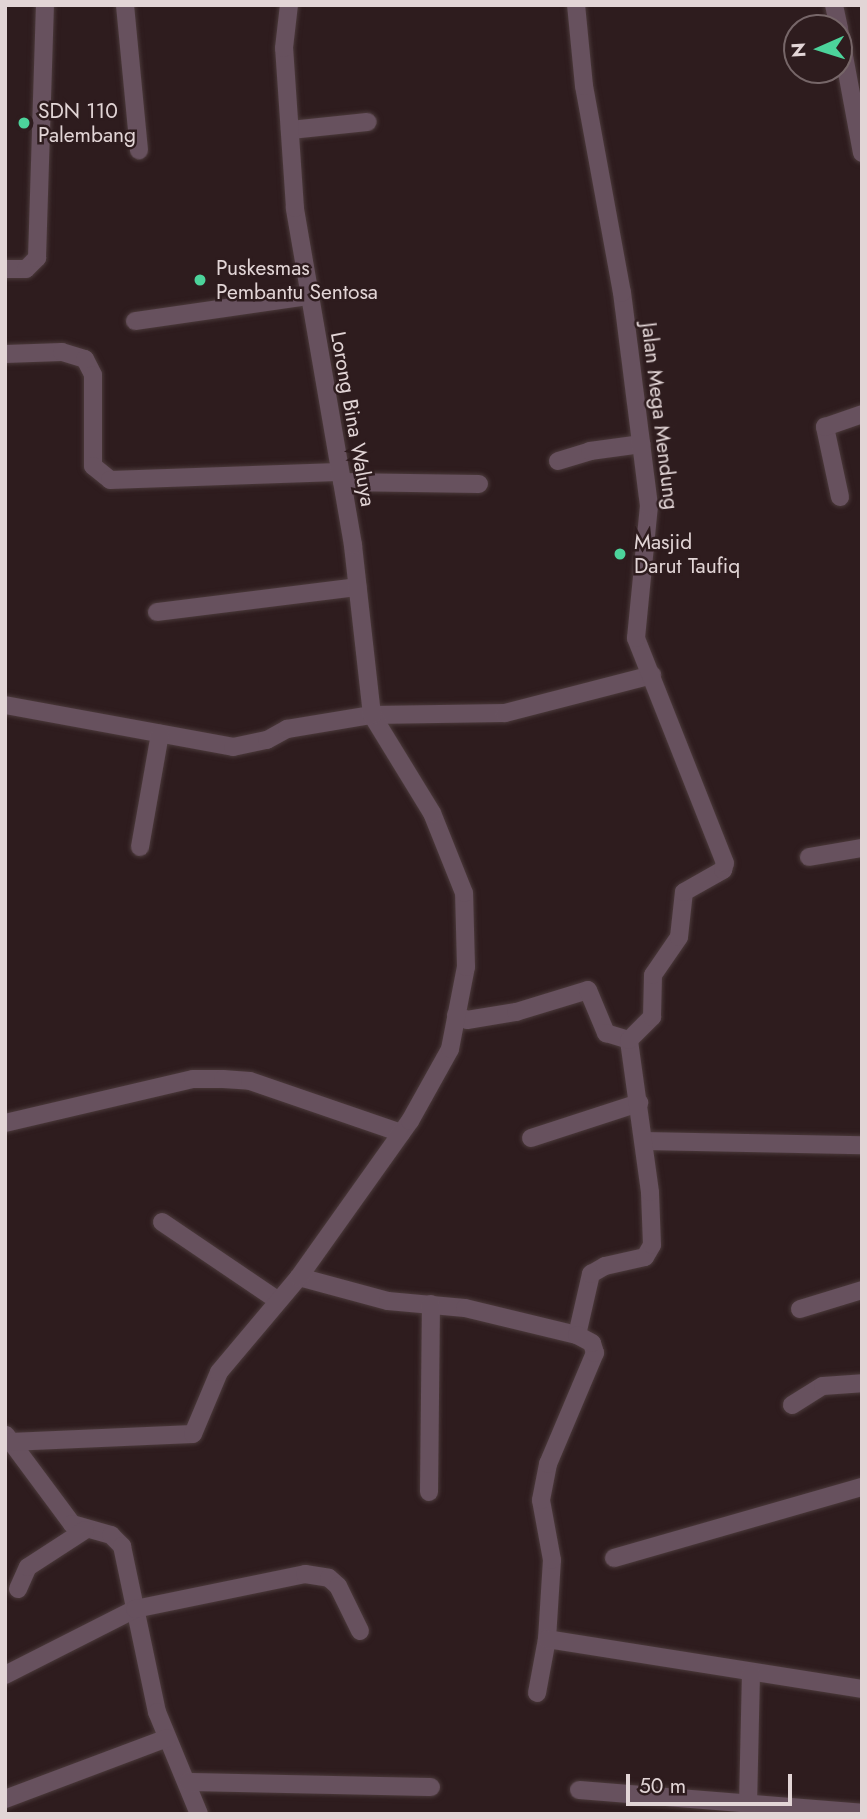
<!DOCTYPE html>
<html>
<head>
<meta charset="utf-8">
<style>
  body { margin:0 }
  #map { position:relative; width:867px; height:1819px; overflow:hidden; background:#2e1c1e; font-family:Jost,sans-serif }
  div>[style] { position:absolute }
  .roads { filter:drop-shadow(0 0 2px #4b3a3b) drop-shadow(0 0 2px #4b3a3b) }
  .minor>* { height:18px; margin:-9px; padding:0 9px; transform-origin:9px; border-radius:9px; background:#67515e }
  .dots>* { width:19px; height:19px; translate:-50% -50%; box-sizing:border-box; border:4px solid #2e1c1e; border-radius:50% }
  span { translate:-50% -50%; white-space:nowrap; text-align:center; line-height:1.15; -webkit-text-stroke:5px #2e1c1e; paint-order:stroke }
  .poi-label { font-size:21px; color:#e2d5d6 }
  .left { translate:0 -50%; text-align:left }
  .street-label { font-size:21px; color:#e2d5d6 }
  .frame { position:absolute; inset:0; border:7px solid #e2d5d6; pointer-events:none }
  .north { position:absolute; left:783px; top:14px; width:70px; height:70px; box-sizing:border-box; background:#2e1c1e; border:2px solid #766668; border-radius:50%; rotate:267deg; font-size:19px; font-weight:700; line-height:28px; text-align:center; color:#e2d5d6 }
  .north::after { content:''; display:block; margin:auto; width:24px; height:32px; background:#4cd39b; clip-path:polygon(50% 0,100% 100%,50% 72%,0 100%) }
  .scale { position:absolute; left:626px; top:1774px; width:166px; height:32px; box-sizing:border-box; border:4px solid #e2d5d6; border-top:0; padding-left:9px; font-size:21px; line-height:24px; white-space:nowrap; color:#e2d5d6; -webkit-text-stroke:5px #2e1c1e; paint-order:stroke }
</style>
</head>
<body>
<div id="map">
  <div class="roads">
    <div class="minor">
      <div style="left:125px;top:5px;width:146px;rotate:84.5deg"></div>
      <div style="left:834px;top:5px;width:24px;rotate:78deg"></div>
      <div style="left:839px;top:29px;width:126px;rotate:79.5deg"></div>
      <div style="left:290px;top:130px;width:78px;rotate:-5.9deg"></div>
      <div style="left:5px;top:269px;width:21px"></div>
      <div style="left:26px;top:269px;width:16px;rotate:-45deg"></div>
      <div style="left:37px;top:258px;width:253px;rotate:-88.2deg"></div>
      <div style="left:135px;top:321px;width:176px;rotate:-8.2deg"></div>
      <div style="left:5px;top:354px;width:57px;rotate:-2deg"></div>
      <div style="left:62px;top:352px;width:24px;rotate:17deg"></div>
      <div style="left:85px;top:359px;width:18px;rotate:63deg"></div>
      <div style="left:93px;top:375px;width:91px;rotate:90deg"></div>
      <div style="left:93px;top:466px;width:22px;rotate:39deg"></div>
      <div style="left:110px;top:480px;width:228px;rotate:-2deg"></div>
      <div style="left:558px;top:461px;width:34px;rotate:-17deg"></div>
      <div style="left:590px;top:451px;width:52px;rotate:-7.7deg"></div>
      <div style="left:342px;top:482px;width:137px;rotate:0.8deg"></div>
      <div style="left:840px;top:497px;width:72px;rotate:-102.1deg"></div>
      <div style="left:825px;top:427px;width:39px;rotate:-19deg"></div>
      <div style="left:157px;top:612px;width:202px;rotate:-7.1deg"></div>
      <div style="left:5px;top:705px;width:232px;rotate:10.4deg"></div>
      <div style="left:233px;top:747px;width:35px;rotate:-12deg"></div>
      <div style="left:267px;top:740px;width:23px;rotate:-29deg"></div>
      <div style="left:287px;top:729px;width:86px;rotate:-9.4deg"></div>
      <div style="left:372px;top:715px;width:133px;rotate:-0.9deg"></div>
      <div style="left:505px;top:713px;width:152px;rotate:-14.5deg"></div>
      <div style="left:140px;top:847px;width:115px;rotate:-80deg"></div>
      <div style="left:809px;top:857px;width:54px;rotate:-9.6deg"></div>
      <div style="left:456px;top:1015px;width:12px;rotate:24deg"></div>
      <div style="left:467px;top:1020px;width:50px;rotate:-9.3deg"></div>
      <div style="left:516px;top:1012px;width:75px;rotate:-17deg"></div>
      <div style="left:588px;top:990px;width:47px;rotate:67.3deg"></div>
      <div style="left:606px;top:1033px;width:24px;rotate:17deg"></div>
      <div style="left:5px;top:1123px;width:193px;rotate:-13.2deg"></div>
      <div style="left:193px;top:1079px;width:30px"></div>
      <div style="left:223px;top:1079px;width:27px;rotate:4deg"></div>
      <div style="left:250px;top:1081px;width:160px;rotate:19deg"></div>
      <div style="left:531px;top:1138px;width:114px;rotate:-18deg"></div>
      <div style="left:644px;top:1141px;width:218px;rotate:1.1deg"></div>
      <div style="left:162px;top:1222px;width:139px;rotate:34.1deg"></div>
      <div style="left:299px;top:1277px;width:92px;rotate:15.1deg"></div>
      <div style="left:388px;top:1301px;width:77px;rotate:5.2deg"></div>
      <div style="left:465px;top:1308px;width:115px;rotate:13.6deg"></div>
      <div style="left:577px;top:1335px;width:63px;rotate:-77.1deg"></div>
      <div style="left:591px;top:1274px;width:16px;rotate:-30deg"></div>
      <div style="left:605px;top:1266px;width:41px;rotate:-12.7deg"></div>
      <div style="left:645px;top:1257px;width:14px;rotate:-60deg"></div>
      <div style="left:652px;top:1245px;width:53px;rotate:-92.2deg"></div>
      <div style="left:650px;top:1192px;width:153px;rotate:-97.9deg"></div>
      <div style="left:629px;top:1040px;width:33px;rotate:-45deg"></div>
      <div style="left:652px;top:1017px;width:42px;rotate:-88.6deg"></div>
      <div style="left:653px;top:975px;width:46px;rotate:-55.6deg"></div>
      <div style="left:679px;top:937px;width:45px;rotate:-83.7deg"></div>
      <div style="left:684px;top:892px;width:45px;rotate:-29.4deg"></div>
      <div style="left:723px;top:870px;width:7px;rotate:-74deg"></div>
      <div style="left:725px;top:863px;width:242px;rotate:-111.6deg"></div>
      <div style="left:636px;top:638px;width:133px;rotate:-84.4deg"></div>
      <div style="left:649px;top:506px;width:215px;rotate:-97.2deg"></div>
      <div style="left:622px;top:293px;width:210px;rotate:-100.4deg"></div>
      <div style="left:584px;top:86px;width:81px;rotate:-95.6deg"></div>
      <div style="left:800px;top:1309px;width:65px;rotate:-17deg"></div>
      <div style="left:792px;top:1405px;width:36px;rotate:-32deg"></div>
      <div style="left:823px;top:1386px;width:39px;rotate:-4deg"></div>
      <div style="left:6px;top:1435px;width:111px;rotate:53.4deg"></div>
      <div style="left:72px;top:1524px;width:41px;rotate:15.8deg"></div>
      <div style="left:111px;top:1535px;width:16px;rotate:45deg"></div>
      <div style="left:122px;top:1546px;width:170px;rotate:78.1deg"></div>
      <div style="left:157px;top:1712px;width:110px;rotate:67.6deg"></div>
      <div style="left:10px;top:1442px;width:183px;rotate:-2.5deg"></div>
      <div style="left:193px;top:1434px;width:67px;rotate:-67.2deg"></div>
      <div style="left:219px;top:1372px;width:124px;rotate:-49.9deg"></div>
      <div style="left:299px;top:1277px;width:191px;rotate:-54.6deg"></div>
      <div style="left:410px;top:1121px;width:82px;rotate:-60.9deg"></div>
      <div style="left:450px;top:1049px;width:84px;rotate:-79deg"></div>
      <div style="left:466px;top:967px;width:74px;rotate:-91.5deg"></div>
      <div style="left:464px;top:893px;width:86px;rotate:-111.8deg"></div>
      <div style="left:432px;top:813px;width:115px;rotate:-121.5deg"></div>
      <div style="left:372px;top:715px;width:171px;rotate:-96.4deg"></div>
      <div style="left:353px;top:545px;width:342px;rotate:-99.8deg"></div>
      <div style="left:295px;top:208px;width:160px;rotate:-93.9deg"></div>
      <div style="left:284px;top:48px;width:43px;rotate:-83.4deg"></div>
      <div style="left:429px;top:1492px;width:188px;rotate:-89.4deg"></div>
      <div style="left:614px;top:1558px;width:258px;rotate:-16deg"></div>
      <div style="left:18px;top:1589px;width:24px;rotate:-66deg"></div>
      <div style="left:28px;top:1567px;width:68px;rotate:-33deg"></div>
      <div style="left:547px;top:1639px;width:79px;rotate:-86.4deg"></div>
      <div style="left:552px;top:1560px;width:61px;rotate:-100.4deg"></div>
      <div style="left:541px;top:1500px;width:37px;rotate:-79deg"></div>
      <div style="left:548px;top:1464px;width:121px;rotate:-67.1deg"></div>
      <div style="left:595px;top:1353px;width:10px;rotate:-107deg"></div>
      <div style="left:592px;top:1343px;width:17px;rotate:-152deg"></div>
      <div style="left:5px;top:1675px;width:146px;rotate:-26.9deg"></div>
      <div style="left:135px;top:1609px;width:174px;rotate:-11.6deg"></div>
      <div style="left:305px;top:1574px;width:24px;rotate:9deg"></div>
      <div style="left:329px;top:1578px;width:12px;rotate:42deg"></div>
      <div style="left:338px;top:1586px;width:50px;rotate:63.9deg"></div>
      <div style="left:537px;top:1693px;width:55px;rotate:-79.5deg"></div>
      <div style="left:547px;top:1639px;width:319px;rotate:9deg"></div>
      <div style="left:188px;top:1782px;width:243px;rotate:1.2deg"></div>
      <div style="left:579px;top:1790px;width:284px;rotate:4.6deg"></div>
      <div style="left:5px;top:1799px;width:173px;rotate:-20.6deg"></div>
      <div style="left:748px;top:1805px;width:132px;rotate:-88.7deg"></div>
    </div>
  </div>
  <div class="dots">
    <div style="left:24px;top:123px;background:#4cd39b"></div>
    <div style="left:200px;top:280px;background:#4cd39b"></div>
    <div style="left:620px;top:554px;background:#4cd39b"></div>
  </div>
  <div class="poi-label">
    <span class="left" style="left:38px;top:123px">SDN 110<br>Palembang</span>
    <span class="left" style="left:216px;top:280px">Puskesmas<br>Pembantu Sentosa</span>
    <span class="left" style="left:634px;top:554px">Masjid<br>Darut Taufiq</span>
  </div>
  <div class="street-label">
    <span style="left:660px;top:416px;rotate:83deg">Jalan Mega Mendung</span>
    <span style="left:353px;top:419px;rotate:80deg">Lorong Bina Waluya</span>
  </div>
  <div class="frame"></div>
  <div class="north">N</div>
  <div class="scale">50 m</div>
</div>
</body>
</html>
